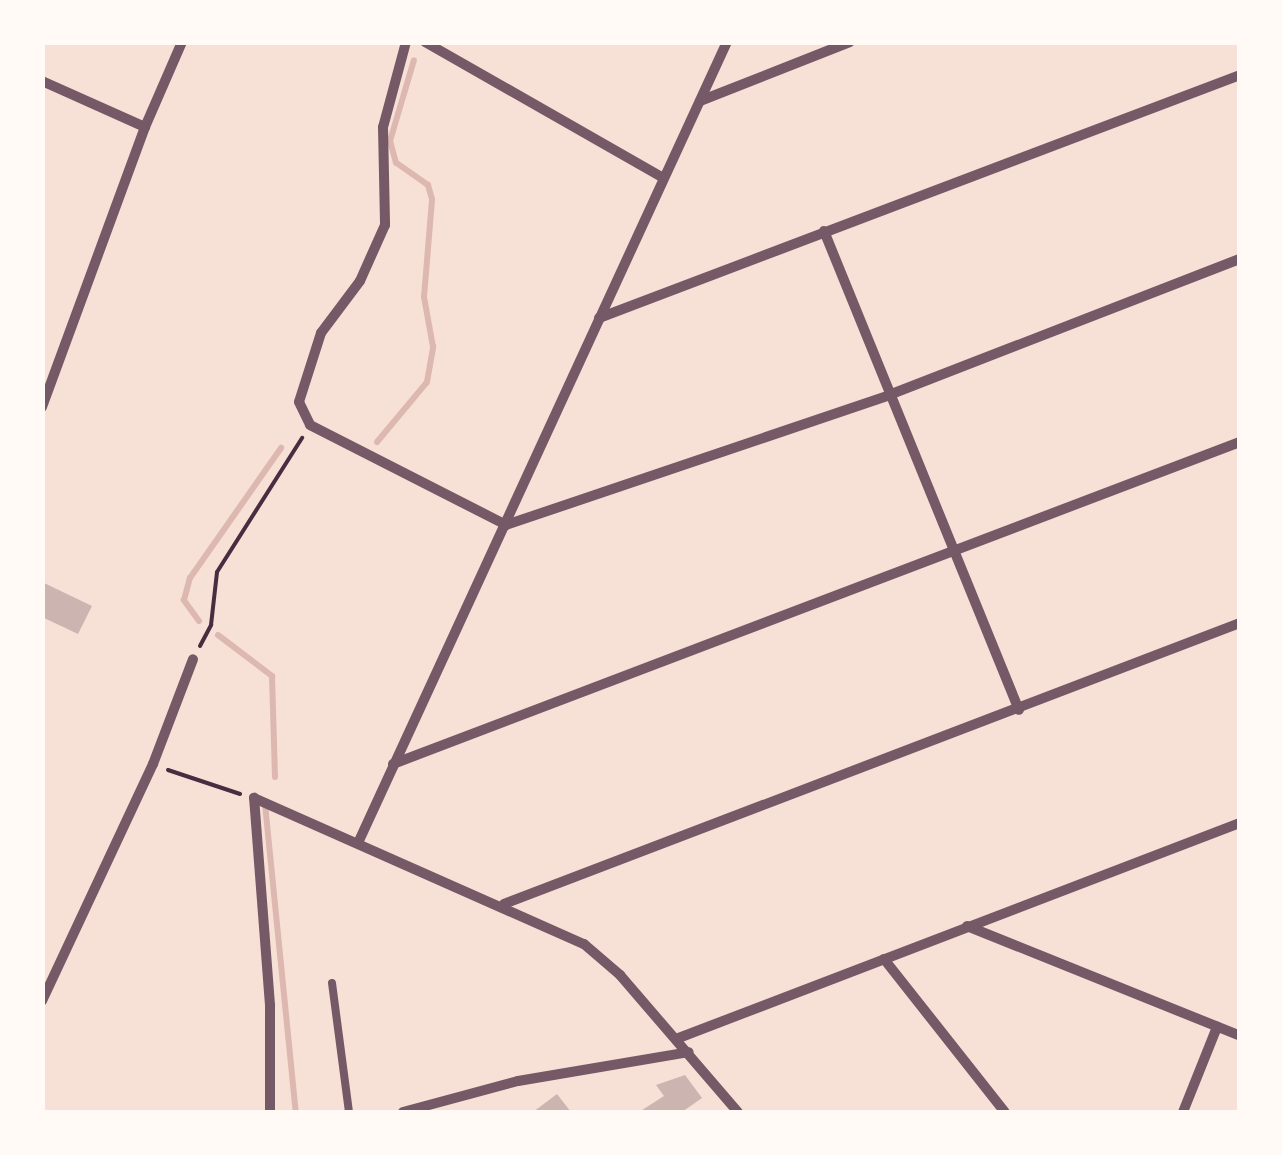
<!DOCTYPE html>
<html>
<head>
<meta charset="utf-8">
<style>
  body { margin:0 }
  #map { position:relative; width:1282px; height:1155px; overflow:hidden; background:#f7e1d7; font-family:"Golos Text",sans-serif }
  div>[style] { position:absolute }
  .stream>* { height:6px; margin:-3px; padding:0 3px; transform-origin:3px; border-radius:3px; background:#dcb8b0 }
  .building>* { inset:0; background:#ccb4b1 }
  .path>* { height:4px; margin:-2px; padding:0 2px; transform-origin:2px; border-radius:2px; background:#4a2c40 }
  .service>* { height:8px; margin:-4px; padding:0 4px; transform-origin:4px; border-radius:4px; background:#755966 }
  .minor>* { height:10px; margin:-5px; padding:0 5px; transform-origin:5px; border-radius:5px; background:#755966 }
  span { translate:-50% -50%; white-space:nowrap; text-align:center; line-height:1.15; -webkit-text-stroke:10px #fffaf5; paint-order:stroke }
  .frame { position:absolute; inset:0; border:45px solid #fffaf5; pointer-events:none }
</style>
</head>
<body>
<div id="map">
  <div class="stream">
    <div style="left:377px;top:442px;width:78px;rotate:-50.2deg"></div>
    <div style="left:427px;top:382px;width:36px;rotate:-80deg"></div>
    <div style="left:433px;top:347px;width:51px;rotate:-100.2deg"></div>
    <div style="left:424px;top:297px;width:98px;rotate:-85.3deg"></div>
    <div style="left:432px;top:199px;width:15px;rotate:-106deg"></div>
    <div style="left:428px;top:185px;width:39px;rotate:-145deg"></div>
    <div style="left:396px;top:163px;width:23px;rotate:-105deg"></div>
    <div style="left:390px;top:141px;width:84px;rotate:-73.5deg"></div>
    <div style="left:199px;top:621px;width:26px;rotate:-126deg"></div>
    <div style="left:184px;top:600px;width:23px;rotate:-75deg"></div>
    <div style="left:190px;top:578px;width:159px;rotate:-55deg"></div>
    <div style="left:218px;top:635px;width:68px;rotate:37.2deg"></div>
    <div style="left:272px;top:676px;width:101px;rotate:88.3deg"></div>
    <div style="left:265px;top:804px;width:310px;rotate:84.3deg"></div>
  </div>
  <div class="building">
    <div style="clip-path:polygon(42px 582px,92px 606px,78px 634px,42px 617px)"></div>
    <div style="clip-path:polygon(685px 1075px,702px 1098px,682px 1112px,639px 1112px,664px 1096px,656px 1085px)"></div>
    <div style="clip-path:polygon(557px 1094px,571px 1112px,533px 1112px)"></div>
  </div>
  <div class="path">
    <div style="left:200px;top:646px;width:24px;rotate:-62deg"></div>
    <div style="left:211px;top:625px;width:53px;rotate:-83.5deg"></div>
    <div style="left:217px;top:572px;width:159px;rotate:-57.6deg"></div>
    <div style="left:168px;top:770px;width:76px;rotate:18.4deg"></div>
  </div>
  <div class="service">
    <div style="left:332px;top:983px;width:130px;rotate:82.5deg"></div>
  </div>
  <div class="minor">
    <div style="left:406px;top:42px;width:88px;rotate:105.1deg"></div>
    <div style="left:383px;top:127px;width:98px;rotate:88.8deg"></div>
    <div style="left:385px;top:225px;width:61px;rotate:114.1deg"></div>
    <div style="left:360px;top:281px;width:65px;rotate:126.9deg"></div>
    <div style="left:321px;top:333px;width:72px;rotate:107.7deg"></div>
    <div style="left:299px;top:402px;width:25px;rotate:64deg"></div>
    <div style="left:310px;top:425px;width:220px;rotate:27deg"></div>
    <div style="left:506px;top:525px;width:404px;rotate:-18.7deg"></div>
    <div style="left:889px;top:395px;width:376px;rotate:-21.2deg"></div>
    <div style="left:425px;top:42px;width:273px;rotate:29.7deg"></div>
    <div style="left:42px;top:81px;width:113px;rotate:24.1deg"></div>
    <div style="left:700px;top:101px;width:161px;rotate:-21.5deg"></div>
    <div style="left:824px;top:231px;width:517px;rotate:67.85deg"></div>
    <div style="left:599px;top:318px;width:686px;rotate:-20.76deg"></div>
    <div style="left:42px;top:407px;width:298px;rotate:-69.8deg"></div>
    <div style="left:145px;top:127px;width:93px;rotate:-66.5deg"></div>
    <div style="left:393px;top:764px;width:906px;rotate:-20.82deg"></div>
    <div style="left:358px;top:843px;width:882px;rotate:-65.27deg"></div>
    <div style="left:504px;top:904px;width:788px;rotate:-20.9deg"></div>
    <div style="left:967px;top:926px;width:294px;rotate:21.9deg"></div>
    <div style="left:884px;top:959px;width:195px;rotate:51.7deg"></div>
    <div style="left:42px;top:1001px;width:262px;rotate:-64.9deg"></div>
    <div style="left:153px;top:764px;width:112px;rotate:-69.1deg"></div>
    <div style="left:676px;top:1039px;width:604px;rotate:-20.96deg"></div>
    <div style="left:270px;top:1112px;width:107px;rotate:-90deg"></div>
    <div style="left:270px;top:1005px;width:208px;rotate:-94.4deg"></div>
    <div style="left:254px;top:798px;width:361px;rotate:23.9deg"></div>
    <div style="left:584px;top:944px;width:48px;rotate:40.7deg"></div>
    <div style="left:620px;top:975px;width:181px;rotate:49.3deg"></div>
    <div style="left:403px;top:1112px;width:119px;rotate:-15.1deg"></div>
    <div style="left:518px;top:1081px;width:173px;rotate:-9.6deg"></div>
    <div style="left:1183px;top:1112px;width:92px;rotate:-68.2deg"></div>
  </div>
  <div class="frame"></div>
</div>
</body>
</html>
